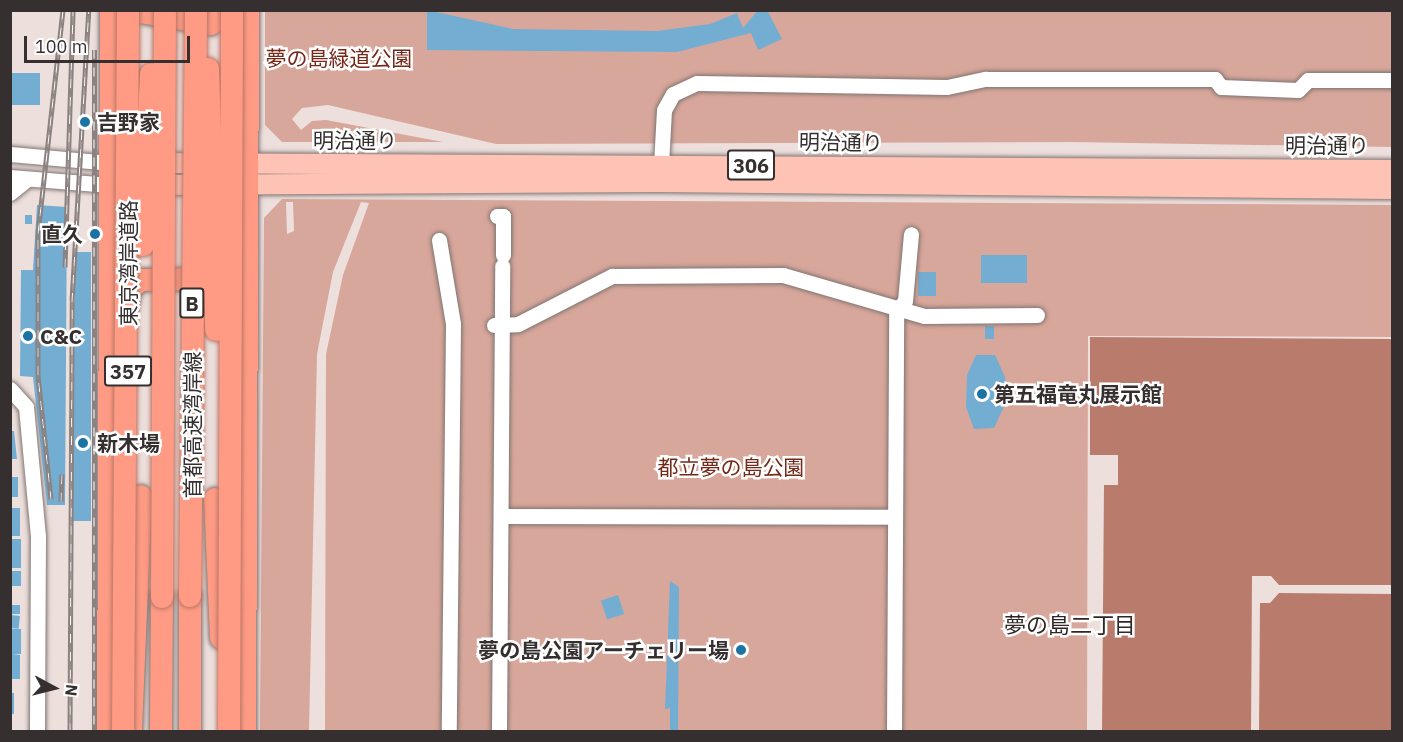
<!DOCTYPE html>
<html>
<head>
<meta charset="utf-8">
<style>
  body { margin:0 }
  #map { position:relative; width:1403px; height:742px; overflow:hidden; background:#ecdfdc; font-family:"IBM Plex Sans","Noto Sans JP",sans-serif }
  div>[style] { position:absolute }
  .green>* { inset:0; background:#d8a79b }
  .water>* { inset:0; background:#b87b6c }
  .pier>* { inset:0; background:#ecdfdc }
  .building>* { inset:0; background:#74add2; transform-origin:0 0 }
  .roads { filter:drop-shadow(0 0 2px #817572) drop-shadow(0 0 2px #817572) }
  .minor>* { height:15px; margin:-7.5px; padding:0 7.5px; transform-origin:7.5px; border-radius:7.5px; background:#fff }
  .major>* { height:20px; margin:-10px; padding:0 10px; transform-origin:10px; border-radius:10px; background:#ffc3b5 }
  .highway>* { height:22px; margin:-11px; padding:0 11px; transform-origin:11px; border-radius:11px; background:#ff9b84 }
  .rail>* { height:5px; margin-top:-2.5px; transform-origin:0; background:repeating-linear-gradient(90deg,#fff 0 9px,#8b8280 0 18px); box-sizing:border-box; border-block:2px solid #8b8280 }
  .bridges { filter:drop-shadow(0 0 2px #b87666) drop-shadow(0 0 2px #b87666) }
  .highway-bridge>* { height:22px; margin:-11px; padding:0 11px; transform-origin:11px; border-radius:11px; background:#ff9b84 }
  .dots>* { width:16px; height:16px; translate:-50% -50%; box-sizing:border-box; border:3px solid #fff; border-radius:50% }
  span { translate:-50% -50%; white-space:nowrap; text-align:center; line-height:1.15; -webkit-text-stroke:5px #fff; paint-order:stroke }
  .shield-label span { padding:2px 4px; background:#fff; border:2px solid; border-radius:4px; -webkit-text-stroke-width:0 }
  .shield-label { font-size:20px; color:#35302f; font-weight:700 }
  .park-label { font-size:21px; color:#752919 }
  .poi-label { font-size:21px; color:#35302f; font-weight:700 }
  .left { translate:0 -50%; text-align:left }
  .right { translate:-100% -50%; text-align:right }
  .street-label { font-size:21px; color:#35302f }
  .neighbourhood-label { font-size:22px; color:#302725 }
  .frame { position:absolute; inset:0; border:12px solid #35302f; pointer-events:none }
  .north { position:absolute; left:24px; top:658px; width:60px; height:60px; -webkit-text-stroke:4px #fff; paint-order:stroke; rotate:97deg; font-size:16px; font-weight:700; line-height:24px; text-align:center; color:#35302f }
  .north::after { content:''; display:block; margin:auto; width:21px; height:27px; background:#35302f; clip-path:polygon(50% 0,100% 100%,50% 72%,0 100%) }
  .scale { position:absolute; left:24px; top:36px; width:166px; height:27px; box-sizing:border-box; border:3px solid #35302f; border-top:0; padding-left:8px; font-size:18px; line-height:21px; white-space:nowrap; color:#35302f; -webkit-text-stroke:4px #fff; paint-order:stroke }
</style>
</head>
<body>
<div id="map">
  <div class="green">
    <div style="clip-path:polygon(265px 11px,1392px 11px,1392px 147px,1071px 142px,496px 144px,328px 105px,302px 108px,292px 119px,301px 130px,312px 121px,326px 120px,443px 142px,282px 142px,265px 125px)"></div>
    <div style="clip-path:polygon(evenodd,282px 199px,1392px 205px,1392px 337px,1088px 336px,1087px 731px,325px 731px,326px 354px,343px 275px,369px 203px,361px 202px,333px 272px,317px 354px,309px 731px,260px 732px,264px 218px,282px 199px,286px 202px,293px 202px,294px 231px,287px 234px,286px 202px)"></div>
  </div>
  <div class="water">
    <div style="clip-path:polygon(1090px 337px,1392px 339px,1392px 731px,1102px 731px,1104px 485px,1118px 485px,1118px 455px,1090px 455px)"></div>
  </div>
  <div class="pier">
    <div style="clip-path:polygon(1252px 576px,1271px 576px,1279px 585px,1392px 585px,1392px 594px,1279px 593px,1270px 603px,1260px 603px,1259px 731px,1251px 731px)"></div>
  </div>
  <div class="building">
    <div style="clip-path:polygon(427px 10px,513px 29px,657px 31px,710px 24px,737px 13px,743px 28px,758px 10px,767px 10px,782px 39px,758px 50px,751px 33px,677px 52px,427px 50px)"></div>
    <div style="left:10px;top:73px;width:30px;height:32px"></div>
    <div style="clip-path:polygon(37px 205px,67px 207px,65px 505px,47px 505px,33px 377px,20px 376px,21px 270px,33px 270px)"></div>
    <div style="left:25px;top:215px;width:7px;height:9px"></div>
    <div style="clip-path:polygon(75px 252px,91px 252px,91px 521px,72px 521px)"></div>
    <div style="left:981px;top:255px;width:46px;height:28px"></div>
    <div style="left:918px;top:272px;width:18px;height:24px"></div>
    <div style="left:985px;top:326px;width:9px;height:13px"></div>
    <div style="clip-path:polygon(976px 355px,995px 355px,1005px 377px,1007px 400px,994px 428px,974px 429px,966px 407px,967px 375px)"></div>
    <div style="left:1024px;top:384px;width:9px;height:16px"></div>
    <div style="clip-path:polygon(10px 431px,14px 431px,17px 459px,10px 459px)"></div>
    <div style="left:10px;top:477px;width:8px;height:20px"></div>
    <div style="left:10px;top:508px;width:10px;height:28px"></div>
    <div style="left:10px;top:539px;width:11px;height:29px"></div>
    <div style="left:11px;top:571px;width:10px;height:15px"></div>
    <div style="clip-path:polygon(670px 581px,679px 587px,678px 732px,670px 732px,670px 708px,665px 709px)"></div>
    <div style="left:618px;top:595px;width:20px;height:18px;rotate:72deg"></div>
    <div style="left:10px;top:605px;width:10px;height:9px"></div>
    <div style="left:11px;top:615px;width:9px;height:13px;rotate:6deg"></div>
    <div style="clip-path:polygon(10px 629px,21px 629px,21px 654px,13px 654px,20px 655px,20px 679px,10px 679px)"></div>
    <div style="left:10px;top:693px;width:4px;height:21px"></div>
  </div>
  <div class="roads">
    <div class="minor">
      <div style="left:10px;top:154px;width:100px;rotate:5.1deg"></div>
      <div style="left:661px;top:165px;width:55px;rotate:-86.9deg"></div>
      <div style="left:664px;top:110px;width:18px;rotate:-61deg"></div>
      <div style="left:673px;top:94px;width:26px;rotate:-25deg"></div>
      <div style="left:697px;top:83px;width:250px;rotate:0.9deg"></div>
      <div style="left:947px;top:87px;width:40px;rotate:-12deg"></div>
      <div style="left:986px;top:79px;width:229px"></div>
      <div style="left:1215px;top:79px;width:10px;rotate:53deg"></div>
      <div style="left:1221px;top:87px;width:77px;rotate:2.2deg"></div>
      <div style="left:1298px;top:90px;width:14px;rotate:-45deg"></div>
      <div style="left:1308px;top:80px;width:84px"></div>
      <div style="left:10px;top:177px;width:100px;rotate:4.6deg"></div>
      <div style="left:10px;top:193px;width:22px;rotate:-39deg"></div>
      <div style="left:497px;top:216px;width:6px"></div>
      <div style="left:503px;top:216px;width:39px;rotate:90deg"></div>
      <div style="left:439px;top:240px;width:85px;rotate:80.5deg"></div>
      <div style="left:453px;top:324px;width:408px;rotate:90.6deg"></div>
      <div style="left:494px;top:325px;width:24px;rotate:-2deg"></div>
      <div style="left:518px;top:324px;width:106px;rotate:-27.1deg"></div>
      <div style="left:612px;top:276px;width:171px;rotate:-0.3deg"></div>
      <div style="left:783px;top:275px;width:147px;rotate:16.2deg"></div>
      <div style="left:924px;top:316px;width:113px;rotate:-0.5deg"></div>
      <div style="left:10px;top:389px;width:24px;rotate:48deg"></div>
      <div style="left:26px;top:407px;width:130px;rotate:84.7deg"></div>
      <div style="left:38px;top:536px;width:196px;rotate:90.3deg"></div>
      <div style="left:501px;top:516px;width:394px;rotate:0.1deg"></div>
      <div style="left:499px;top:732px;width:466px;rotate:-89.6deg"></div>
      <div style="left:894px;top:732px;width:421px;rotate:-89.7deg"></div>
      <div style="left:896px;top:311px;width:13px;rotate:-48deg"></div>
      <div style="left:905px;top:301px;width:67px;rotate:-84.9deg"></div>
    </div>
    <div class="major">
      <div style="left:148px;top:163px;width:1244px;rotate:0.32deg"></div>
      <div style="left:150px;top:185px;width:511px;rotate:-0.34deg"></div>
      <div style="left:661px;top:182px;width:731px;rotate:0.55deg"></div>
    </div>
    <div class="highway">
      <div style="left:128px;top:10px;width:84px;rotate:9.6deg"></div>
      <div style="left:211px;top:24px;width:26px;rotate:-32deg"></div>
      <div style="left:126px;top:309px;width:22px;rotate:-77deg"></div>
      <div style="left:131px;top:288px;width:13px;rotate:-39deg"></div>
      <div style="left:141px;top:280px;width:70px;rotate:-0.8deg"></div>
      <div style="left:215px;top:499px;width:139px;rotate:87.5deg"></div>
      <div style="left:131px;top:730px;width:234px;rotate:-87.6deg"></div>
      <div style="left:108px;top:732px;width:722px;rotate:-89.76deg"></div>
      <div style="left:161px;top:732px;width:135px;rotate:-89.6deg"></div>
      <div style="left:190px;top:732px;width:136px;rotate:-90deg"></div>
      <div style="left:245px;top:732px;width:722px;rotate:-89.76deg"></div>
    </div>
  </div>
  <div class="rail">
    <div style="left:94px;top:49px;width:683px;rotate:90deg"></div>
    <div style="left:65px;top:267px;width:257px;rotate:-88.2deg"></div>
    <div style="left:51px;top:499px;width:125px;rotate:-96deg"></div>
    <div style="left:38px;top:375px;width:142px;rotate:-90deg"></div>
    <div style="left:38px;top:233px;width:224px;rotate:-83.6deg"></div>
    <div style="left:61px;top:501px;width:27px;rotate:-88deg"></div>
    <div style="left:70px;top:732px;width:431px;rotate:-89.7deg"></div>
    <div style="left:72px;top:301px;width:291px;rotate:-86.7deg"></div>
  </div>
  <div class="bridges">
    <div class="highway-bridge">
      <div style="left:208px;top:69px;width:261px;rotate:88.2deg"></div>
      <div style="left:143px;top:245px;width:171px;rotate:-87.3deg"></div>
      <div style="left:190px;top:596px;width:586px;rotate:-89.41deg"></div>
      <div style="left:162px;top:597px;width:583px;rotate:-89.71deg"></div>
      <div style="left:123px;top:732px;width:722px;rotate:-89.6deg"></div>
      <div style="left:229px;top:732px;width:722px;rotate:-89.76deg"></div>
    </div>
  </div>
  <div class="dots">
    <div style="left:85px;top:122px;background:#1a73a2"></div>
    <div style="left:95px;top:234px;background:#1a73a2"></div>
    <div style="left:28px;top:336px;background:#1a73a2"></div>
    <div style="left:982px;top:394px;background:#1a73a2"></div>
    <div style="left:83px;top:443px;background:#1a73a2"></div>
    <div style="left:741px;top:650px;background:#1a73a2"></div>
  </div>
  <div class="shield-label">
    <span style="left:751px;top:165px">306</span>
    <span style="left:192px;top:303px">B</span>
    <span style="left:128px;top:371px">357</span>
  </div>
  <div class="park-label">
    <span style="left:339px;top:58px">夢の島緑道公園</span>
    <span style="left:731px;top:467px">都立夢の島公園</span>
  </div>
  <div class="poi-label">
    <span class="left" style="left:97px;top:122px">吉野家</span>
    <span class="right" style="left:83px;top:234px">直久</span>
    <span class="left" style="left:40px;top:336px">C&amp;C</span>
    <span class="left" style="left:994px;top:394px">第五福竜丸展示館</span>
    <span class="left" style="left:97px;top:443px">新木場</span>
    <span class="right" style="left:729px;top:650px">夢の島公園アーチェリー場</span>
  </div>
  <div class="street-label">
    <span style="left:355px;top:140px">明治通り</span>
    <span style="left:841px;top:142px;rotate:1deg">明治通り</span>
    <span style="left:1327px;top:145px">明治通り</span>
    <span style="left:128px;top:263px;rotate:-90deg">東京湾岸道路</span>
    <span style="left:192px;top:425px;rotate:-90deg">首都高速湾岸線</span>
  </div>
  <div class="neighbourhood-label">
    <span style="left:1070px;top:625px">夢の島二丁目</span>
  </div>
  <div class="frame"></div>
  <div class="north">N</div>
  <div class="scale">100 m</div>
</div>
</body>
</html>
